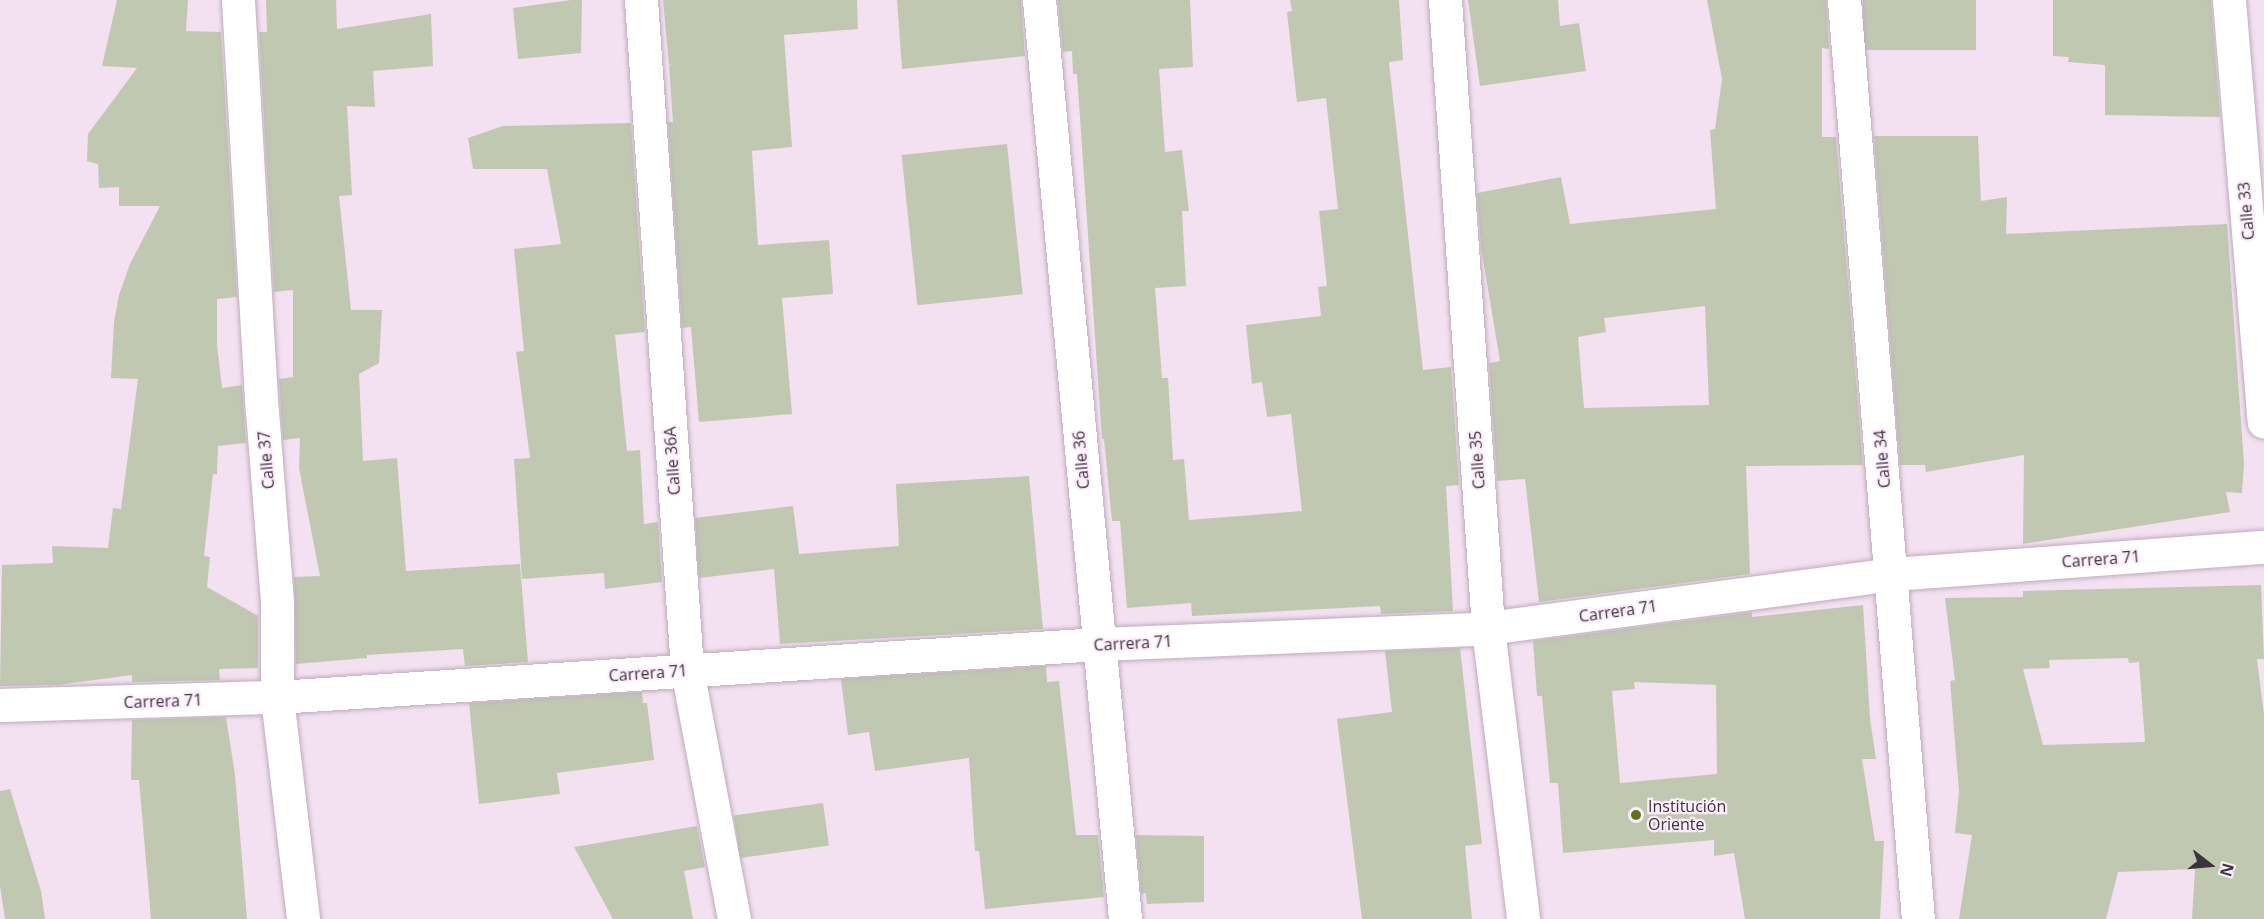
<!DOCTYPE html>
<html>
<head>
<meta charset="utf-8">
<style>
  body { margin:0 }
  #map { position:relative; width:2264px; height:919px; overflow:hidden; background:#f3e0f1; font-family:"Open Sans",sans-serif }
  div>[style] { position:absolute }
  .building>* { inset:0; background:#c1c8b1; transform-origin:0 0 }
  .roads { filter:drop-shadow(0 0 2px #bdabbc) drop-shadow(0 0 2px #bdabbc) }
  .minor>* { height:33px; margin:-16.5px; padding:0 16.5px; transform-origin:16.5px; border-radius:16.5px; background:#fff }
  .dots>* { width:16px; height:16px; translate:-50% -50%; box-sizing:border-box; border:3px solid #feeefd; border-radius:50% }
  span { translate:-50% -50%; white-space:nowrap; text-align:center; line-height:1.15; -webkit-text-stroke:4.5px #feeefd; paint-order:stroke }
  .street-label { font-size:16px; color:#3c343b }
  .poi-label { font-size:16px; color:#3c343b }
  .left { translate:0 -50%; text-align:left }
  .north { position:absolute; left:2180px; top:835px; width:60px; height:60px; -webkit-text-stroke:4px #feeefd; paint-order:stroke; rotate:106deg; font-size:16px; font-weight:700; line-height:24px; text-align:center; color:#3c343b }
  .north::after { content:''; display:block; margin:auto; width:21px; height:27px; background:#3c343b; clip-path:polygon(50% 0,100% 100%,50% 72%,0 100%) }
</style>
</head>
<body>
<div id="map">
  <div class="building">
    <div style="clip-path:polygon(117px 0,188px 0,186px 31px,221px 32px,237px 297px,217px 299px,217px 345px,222px 388px,242px 385px,246px 443px,218px 446px,217px 474px,213px 474px,204px 556px,210px 557px,207px 587px,258px 616px,258px 668px,219px 669px,220px 680px,132px 682px,132px 675px,57px 685px,0 686px,2px 565px,53px 563px,52px 546px,108px 548px,113px 508px,121px 509px,138px 379px,111px 378px,114px 322px,119px 295px,130px 264px,160px 206px,119px 206px,119px 187px,99px 188px,98px 164px,87px 161px,88px 134px,137px 68px,102px 66px)"></div>
    <div style="clip-path:polygon(266px 0,336px 0,337px 29px,431px 14px,433px 66px,373px 71px,375px 107px,347px 106px,352px 195px,339px 196px,351px 310px,382px 310px,379px 363px,359px 374px,363px 461px,397px 458px,406px 571px,520px 564px,528px 662px,465px 666px,463px 649px,367px 655px,367px 658px,296px 664px,294px 577px,320px 576px,299px 468px,300px 438px,283px 440px,279px 379px,293px 377px,293px 290px,274px 292px,259px 32px,267px 32px)"></div>
    <div style="clip-path:polygon(571px 0,582px 0,581px 53px,518px 59px,513px 8px)"></div>
    <div style="clip-path:polygon(663px 0,857px 0,858px 29px,784px 35px,792px 147px,752px 151px,758px 245px,829px 240px,833px 294px,782px 298px,792px 414px,699px 422px,691px 327px,682px 328px,668px 122px,673px 122px,669px 66px,672px 64px,669px 65px)"></div>
    <div style="clip-path:polygon(897px 0,1021px 0,1025px 56px,902px 69px)"></div>
    <div style="clip-path:polygon(1058px 0,1190px 0,1193px 67px,1159px 69px,1165px 152px,1182px 150px,1189px 211px,1182px 211px,1186px 286px,1155px 288px,1162px 378px,1168px 378px,1173px 460px,1184px 459px,1189px 520px,1302px 511px,1291px 414px,1267px 417px,1262px 382px,1252px 384px,1246px 325px,1321px 316px,1318px 287px,1327px 286px,1319px 211px,1338px 209px,1326px 98px,1297px 102px,1287px 12px,1292px 11px,1290px 0,1399px 0,1403px 60px,1389px 62px,1423px 370px,1451px 367px,1459px 485px,1446px 486px,1453px 611px,1381px 614px,1380px 606px,1192px 616px,1191px 603px,1127px 608px,1120px 521px,1112px 521px,1104px 439px,1102px 439px,1077px 74px,1073px 74px,1072px 51px,1063px 52px)"></div>
    <div style="clip-path:polygon(1468px 0,1558px 0,1560px 26px,1579px 23px,1586px 71px,1480px 86px)"></div>
    <div style="clip-path:polygon(evenodd,1707px 0,1826px 0,1829px 49px,1822px 48px,1822px 137px,1836px 137px,1863px 465px,1746px 466px,1750px 574px,1539px 602px,1525px 479px,1497px 481px,1489px 363px,1500px 361px,1481px 247px,1477px 193px,1561px 177px,1570px 224px,1716px 209px,1710px 130px,1715px 129px,1722px 79px,1707px 0,1705px 306px,1709px 405px,1584px 408px,1578px 337px,1606px 332px,1604px 318px,1705px 306px)"></div>
    <div style="left:1863px;top:0;width:113px;height:50px"></div>
    <div style="clip-path:polygon(2053px 0,2211px 0,2220px 117px,2105px 115px,2105px 65px,2068px 62px,2069px 57px,2053px 56px)"></div>
    <div style="clip-path:polygon(631px 123px,645px 332px,615px 335px,627px 451px,640px 450px,644px 524px,658px 522px,662px 582px,605px 589px,604px 573px,522px 579px,514px 459px,530px 458px,516px 352px,524px 351px,514px 249px,561px 244px,547px 169px,473px 169px,468px 138px,503px 126px)"></div>
    <div style="clip-path:polygon(1874px 136px,1978px 136px,1981px 201px,2007px 197px,2006px 234px,2227px 224px,2244px 464px,2242px 493px,2226px 492px,2230px 512px,2023px 544px,2024px 455px,1926px 472px,1925px 465px,1900px 465px)"></div>
    <div style="left:1007px;top:144px;width:151px;height:106px;rotate:84deg"></div>
    <div style="clip-path:polygon(1029px 476px,1043px 629px,780px 644px,774px 569px,699px 578px,695px 518px,793px 506px,799px 554px,899px 546px,896px 484px)"></div>
    <div style="clip-path:polygon(evenodd,2261px 585px,2264px 659px,2257px 659px,2264px 715px,2264px 919px,2192px 919px,2195px 869px,2118px 872px,2106px 919px,1959px 919px,1972px 835px,1955px 833px,1959px 791px,1950px 681px,1955px 680px,1945px 598px,2023px 597px,2023px 591px,2261px 585px,2128px 658px,2129px 663px,2139px 662px,2145px 742px,2043px 745px,2023px 669px,2050px 668px,2049px 660px,2128px 658px)"></div>
    <div style="clip-path:polygon(evenodd,1863px 605px,1870px 719px,1876px 759px,1862px 759px,1875px 841px,1884px 841px,1880px 919px,1745px 919px,1734px 853px,1714px 856px,1714px 840px,1563px 853px,1558px 783px,1550px 783px,1542px 696px,1537px 696px,1533px 641px,1752px 612px,1752px 617px,1863px 605px,1634px 682px,1716px 685px,1717px 774px,1620px 783px,1612px 691px,1635px 689px,1634px 682px)"></div>
    <div style="clip-path:polygon(1460px 648px,1482px 844px,1465px 846px,1472px 919px,1362px 919px,1337px 719px,1392px 712px,1385px 651px)"></div>
    <div style="clip-path:polygon(1046px 666px,1047px 682px,1059px 681px,1076px 835px,1098px 835px,1104px 897px,985px 909px,979px 851px,975px 851px,969px 758px,875px 771px,869px 732px,848px 735px,841px 679px)"></div>
    <div style="clip-path:polygon(642px 692px,643px 703px,647px 703px,654px 760px,557px 773px,560px 794px,479px 804px,469px 703px)"></div>
    <div style="clip-path:polygon(226px 717px,235px 775px,247px 919px,151px 919px,139px 780px,131px 780px,132px 720px)"></div>
    <div style="clip-path:polygon(10px 789px,41px 891px,45px 919px,5px 919px,0 886px,0 791px)"></div>
    <div style="left:823px;top:803px;width:43px;height:90px;rotate:82deg"></div>
    <div style="clip-path:polygon(697px 826px,705px 867px,684px 871px,693px 919px,613px 919px,574px 847px)"></div>
    <div style="clip-path:polygon(1136px 835px,1204px 836px,1204px 902px,1147px 904px,1146px 893px,1141px 894px)"></div>
  </div>
  <div class="roads">
    <div class="minor">
      <div style="left:238px;top:0;width:412px;rotate:86.7deg"></div>
      <div style="left:262px;top:411px;width:193px;rotate:85.5deg"></div>
      <div style="left:277px;top:603px;width:94px;rotate:90deg"></div>
      <div style="left:277px;top:697px;width:224px;rotate:83.3deg"></div>
      <div style="left:641px;top:0;width:672px;rotate:86.07deg"></div>
      <div style="left:687px;top:670px;width:253px;rotate:79.3deg"></div>
      <div style="left:1039px;top:0;width:923px;rotate:84.65deg"></div>
      <div style="left:1445px;top:0;width:629px;rotate:86.08deg"></div>
      <div style="left:1488px;top:628px;width:293px;rotate:83.1deg"></div>
      <div style="left:1844px;top:0;width:922px;rotate:85.4deg"></div>
      <div style="left:2229px;top:0;width:423px;rotate:85.3deg"></div>
      <div style="left:0;top:705px;width:277px;rotate:-1.7deg"></div>
      <div style="left:277px;top:697px;width:823px;rotate:-3.69deg"></div>
      <div style="left:1098px;top:644px;width:390px;rotate:-2.3deg"></div>
      <div style="left:1488px;top:628px;width:408px;rotate:-7.6deg"></div>
      <div style="left:1892px;top:574px;width:373px;rotate:-4.2deg"></div>
    </div>
  </div>
  <div class="dots">
    <div style="left:1636px;top:815px;background:#607221"></div>
  </div>
  <div class="street-label">
    <span style="left:2246px;top:211px;rotate:-95deg">Calle 33</span>
    <span style="left:1882px;top:459px;rotate:-95deg">Calle 34</span>
    <span style="left:266px;top:460px;rotate:-95deg">Calle 37</span>
    <span style="left:1081px;top:460px;rotate:-95deg">Calle 36</span>
    <span style="left:1477px;top:460px;rotate:-94deg">Calle 35</span>
    <span style="left:672px;top:461px;rotate:-94deg">Calle 36A</span>
    <span style="left:2101px;top:559px;rotate:-4deg">Carrera 71</span>
    <span style="left:1618px;top:611px;rotate:-8deg">Carrera 71</span>
    <span style="left:1133px;top:643px;rotate:-3deg">Carrera 71</span>
    <span style="left:648px;top:673px;rotate:-4deg">Carrera 71</span>
    <span style="left:163px;top:701px;rotate:-2deg">Carrera 71</span>
  </div>
  <div class="poi-label">
    <span class="left" style="left:1648px;top:815px">Institución<br>Oriente</span>
  </div>
  <div class="north">N</div>
</div>
</body>
</html>
